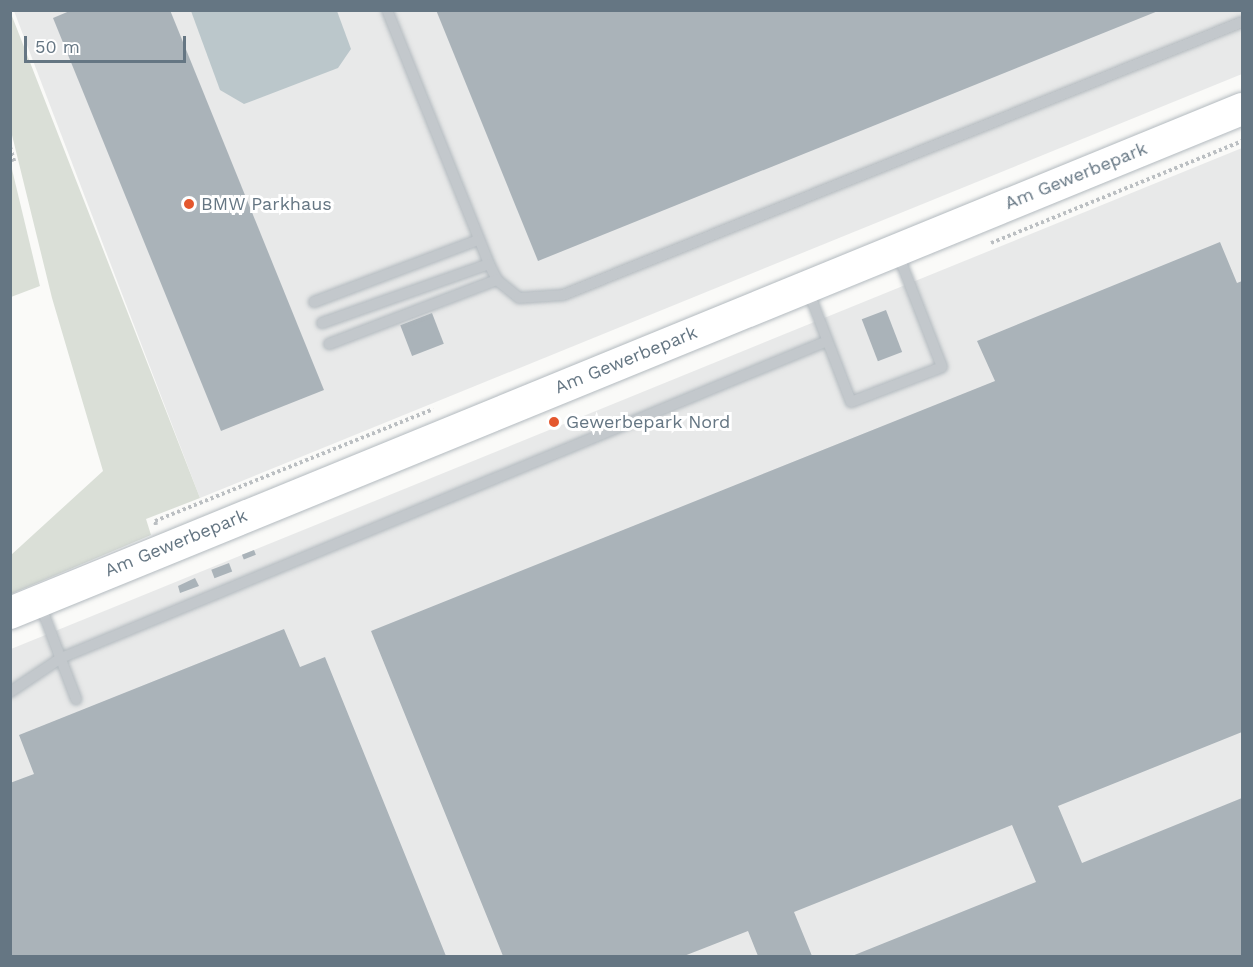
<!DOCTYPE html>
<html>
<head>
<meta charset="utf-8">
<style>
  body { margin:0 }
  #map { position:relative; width:1253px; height:967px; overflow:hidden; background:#fafaf8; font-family:"Work Sans",sans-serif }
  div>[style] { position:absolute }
  .built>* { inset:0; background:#e8e9e9 }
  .green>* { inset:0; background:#dadfd7 }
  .water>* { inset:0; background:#bbc7cb }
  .building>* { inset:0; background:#aab3b9; transform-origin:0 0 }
  .path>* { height:4px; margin-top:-2px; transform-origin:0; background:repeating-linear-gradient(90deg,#bbbfc2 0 3px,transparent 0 6px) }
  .roads { filter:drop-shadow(0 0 2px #b3babf) drop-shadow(0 0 2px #b3babf) }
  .lane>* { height:10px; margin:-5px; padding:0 5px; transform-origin:5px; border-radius:5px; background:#c3c8cc }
  .secondary>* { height:32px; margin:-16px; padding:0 16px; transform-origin:16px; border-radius:16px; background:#fff }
  .dots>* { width:16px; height:16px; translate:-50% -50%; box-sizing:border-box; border:3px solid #fff; border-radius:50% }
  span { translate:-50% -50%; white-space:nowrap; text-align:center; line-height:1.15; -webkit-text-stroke:6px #fff; paint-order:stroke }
  .street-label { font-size:18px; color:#657683 }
  .poi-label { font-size:18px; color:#657683 }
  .left { translate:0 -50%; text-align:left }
  .frame { position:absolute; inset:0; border:12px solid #657683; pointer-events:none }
  .scale { position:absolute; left:24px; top:36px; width:162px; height:27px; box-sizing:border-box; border:3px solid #657683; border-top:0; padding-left:8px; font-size:18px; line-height:21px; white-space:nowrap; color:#657683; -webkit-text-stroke:4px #fff; paint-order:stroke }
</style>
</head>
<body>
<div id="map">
  <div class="built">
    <div style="clip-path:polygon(14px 11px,1242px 11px,1242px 74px,200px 498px)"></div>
    <div style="clip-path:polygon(1242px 148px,1242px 956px,11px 956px,11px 649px)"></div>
  </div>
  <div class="green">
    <div style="clip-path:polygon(10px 11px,200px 498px,146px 519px,151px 535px,11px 594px,11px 555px,103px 471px,52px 298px,11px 131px)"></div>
    <div style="clip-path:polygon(10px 161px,40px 286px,11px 297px,10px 297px)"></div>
  </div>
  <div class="water">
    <div style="clip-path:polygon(191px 11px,337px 11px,351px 49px,338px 68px,244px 104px,220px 90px)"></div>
  </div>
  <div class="building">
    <div style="clip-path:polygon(72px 10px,170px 10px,324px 390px,221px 431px,53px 18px)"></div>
    <div style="clip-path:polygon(436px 10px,1158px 10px,1158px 11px,538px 261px)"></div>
    <div style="clip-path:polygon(1220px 242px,1237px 283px,1242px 281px,1242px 732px,1058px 806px,1082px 863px,1242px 798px,1242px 956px,852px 956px,1036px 882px,1012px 825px,794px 912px,812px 956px,758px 956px,748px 931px,684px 956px,503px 956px,371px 631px,995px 381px,977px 341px)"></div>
    <div style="left:886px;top:310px;width:45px;height:26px;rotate:69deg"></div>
    <div style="left:432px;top:313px;width:33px;height:34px;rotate:69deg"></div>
    <div style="left:254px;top:550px;width:5px;height:13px;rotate:68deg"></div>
    <div style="left:229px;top:563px;width:9px;height:19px;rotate:69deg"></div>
    <div style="clip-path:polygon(195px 578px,199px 586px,180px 593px,178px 586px)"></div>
    <div style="clip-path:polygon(284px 629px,300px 667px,325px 657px,446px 956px,10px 956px,10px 783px,34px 774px,19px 735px)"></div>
  </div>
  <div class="path">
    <div style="left:10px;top:147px;width:15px;rotate:74deg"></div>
    <div style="left:991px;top:243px;width:271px;rotate:-22.1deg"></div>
    <div style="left:156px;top:525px;width:4px;rotate:-104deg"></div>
    <div style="left:155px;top:521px;width:300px;rotate:-21.9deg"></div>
  </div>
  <div class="roads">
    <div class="lane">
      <div style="left:387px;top:10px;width:274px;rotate:68.1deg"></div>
      <div style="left:489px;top:264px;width:18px;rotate:63deg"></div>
      <div style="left:497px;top:280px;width:28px;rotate:39deg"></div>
      <div style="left:519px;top:298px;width:44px;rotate:-3.9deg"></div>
      <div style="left:563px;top:295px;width:732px;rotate:-21.9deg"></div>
      <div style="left:808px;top:290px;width:120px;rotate:69deg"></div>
      <div style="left:851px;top:402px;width:97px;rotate:-21deg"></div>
      <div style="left:942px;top:367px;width:121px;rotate:-111.3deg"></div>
      <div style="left:314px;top:302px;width:175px;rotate:-20.7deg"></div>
      <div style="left:322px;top:323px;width:177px;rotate:-19.5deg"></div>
      <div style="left:329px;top:344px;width:180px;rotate:-20.9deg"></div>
      <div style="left:40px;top:604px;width:102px;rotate:69.2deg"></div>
      <div style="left:10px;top:692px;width:61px;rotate:-33.7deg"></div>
      <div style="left:61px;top:658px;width:829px;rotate:-22.48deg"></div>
    </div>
    <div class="secondary">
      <div style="left:10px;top:613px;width:1331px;rotate:-22.25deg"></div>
    </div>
  </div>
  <div class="dots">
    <div style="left:189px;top:204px;background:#e4572e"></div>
    <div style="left:554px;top:422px;background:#e4572e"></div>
  </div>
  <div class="street-label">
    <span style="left:1076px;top:176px;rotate:-22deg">Am Gewerbepark</span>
    <span style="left:626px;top:360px;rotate:-22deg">Am Gewerbepark</span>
    <span style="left:176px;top:543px;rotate:-22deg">Am Gewerbepark</span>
  </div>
  <div class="poi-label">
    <span class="left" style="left:201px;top:204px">BMW Parkhaus</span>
    <span class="left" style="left:566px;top:422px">Gewerbepark Nord</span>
  </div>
  <div class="frame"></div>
  <div class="scale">50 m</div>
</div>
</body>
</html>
